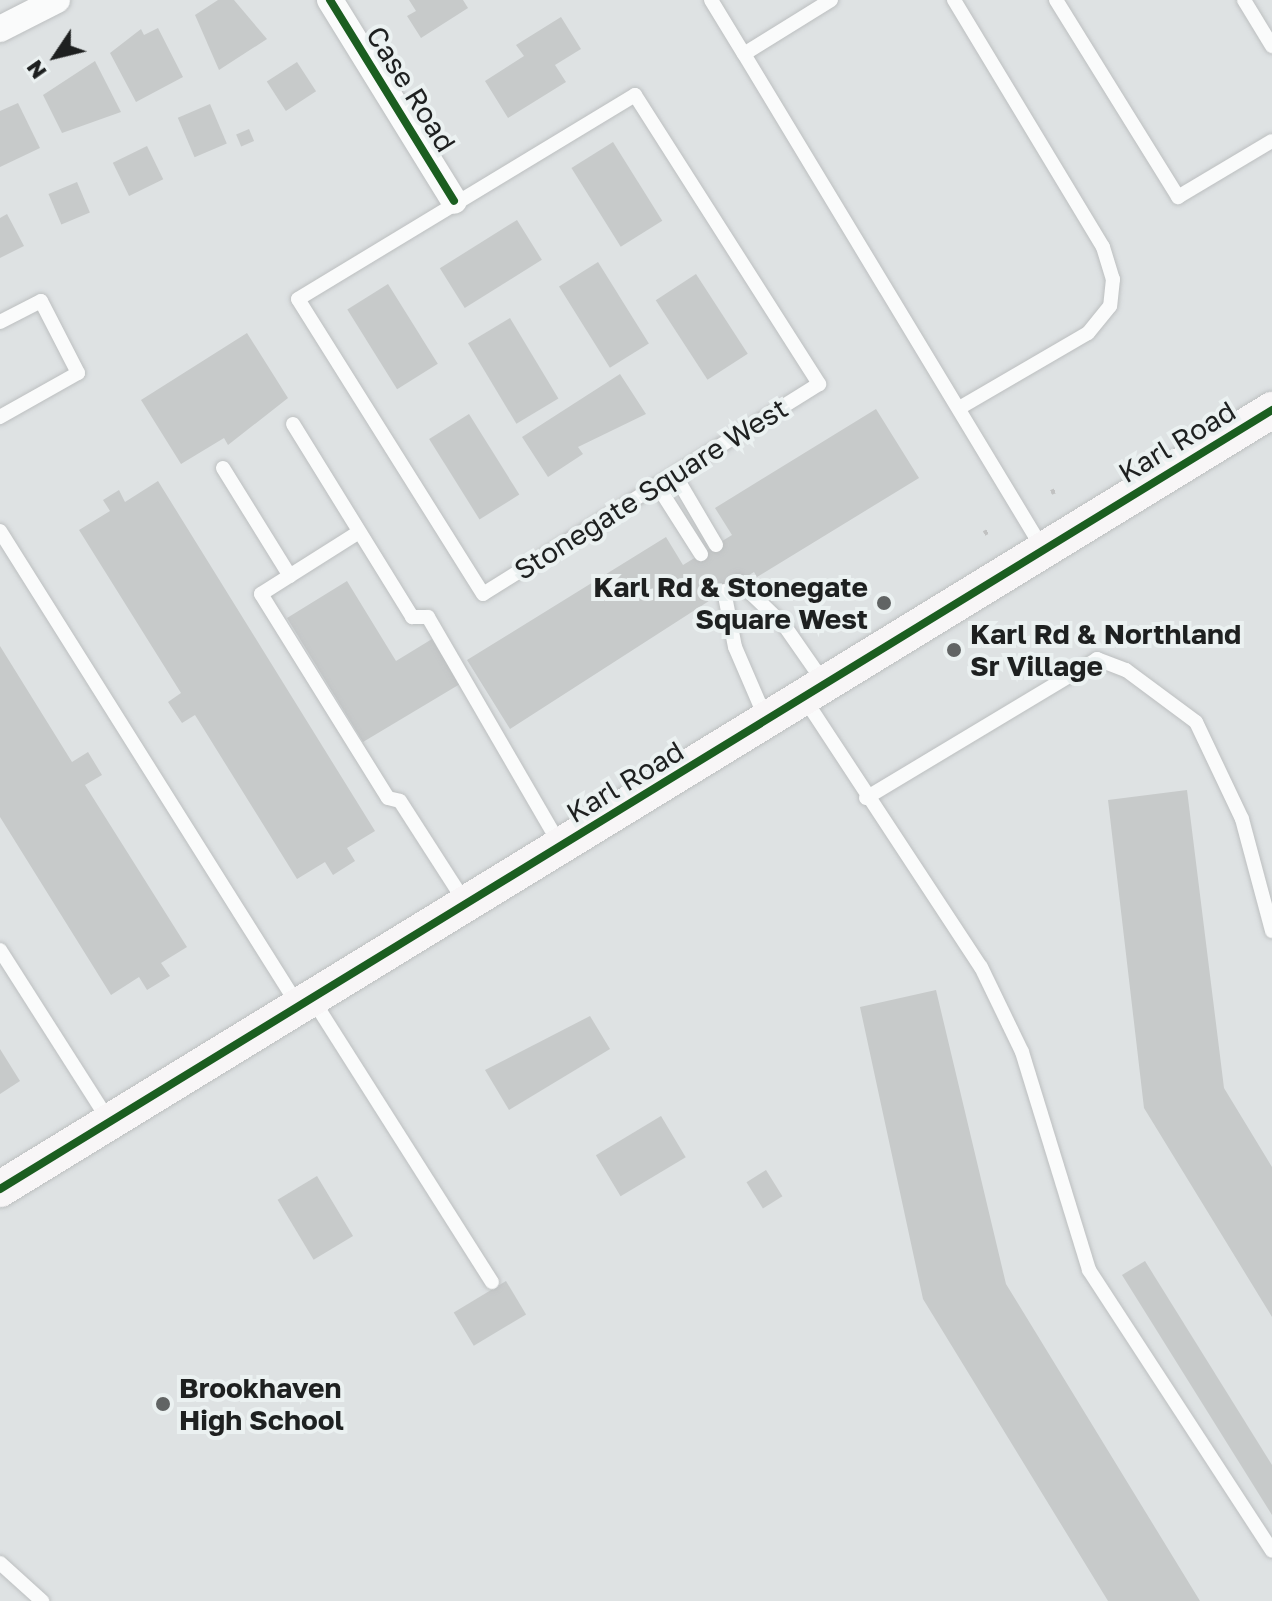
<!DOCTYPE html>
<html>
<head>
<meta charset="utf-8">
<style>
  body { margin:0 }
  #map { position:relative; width:1272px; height:1601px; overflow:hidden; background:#dee2e3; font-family:"Golos Text",sans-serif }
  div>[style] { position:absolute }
  .building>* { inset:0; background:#c7caca; transform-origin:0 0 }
  .path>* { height:5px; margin-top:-2.5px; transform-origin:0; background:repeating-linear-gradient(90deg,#c1c2c2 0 4px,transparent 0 10px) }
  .roads { filter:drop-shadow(0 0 2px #bcbfc0) drop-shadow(0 0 2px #bcbfc0) }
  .lane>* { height:14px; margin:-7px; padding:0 7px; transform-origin:7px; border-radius:7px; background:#fafbfb }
  .street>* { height:26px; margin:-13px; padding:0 13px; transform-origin:13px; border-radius:13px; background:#fafbfb }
  .secondary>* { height:36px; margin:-18px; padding:0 18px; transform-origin:18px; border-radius:18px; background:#f8f6f7 }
  .cycleway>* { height:8px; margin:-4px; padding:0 4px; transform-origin:4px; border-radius:4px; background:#1b5e20 }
  .dots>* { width:22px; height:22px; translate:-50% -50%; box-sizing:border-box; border:4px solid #ebf1f1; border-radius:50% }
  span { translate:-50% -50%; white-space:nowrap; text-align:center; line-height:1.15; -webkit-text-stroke:8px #ebf1f1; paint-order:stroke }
  .street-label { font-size:28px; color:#1e2020 }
  .poi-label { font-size:28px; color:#1e2020; font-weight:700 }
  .right { translate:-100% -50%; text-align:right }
  .left { translate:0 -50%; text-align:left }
  .north { position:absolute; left:16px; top:16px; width:80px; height:80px; -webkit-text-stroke:6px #ebf1f1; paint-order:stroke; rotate:235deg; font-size:22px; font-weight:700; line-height:32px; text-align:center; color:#1e2020 }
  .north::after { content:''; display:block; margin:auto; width:28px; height:36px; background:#1e2020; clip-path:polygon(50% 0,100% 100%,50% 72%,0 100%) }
</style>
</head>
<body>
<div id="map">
  <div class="building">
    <div style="clip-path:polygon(218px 0,234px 0,267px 39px,219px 70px,195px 15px)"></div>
    <div style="clip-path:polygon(409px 0,463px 0,468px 8px,421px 38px,407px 16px,416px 11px)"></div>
    <div style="clip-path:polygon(561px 17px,581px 49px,555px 65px,566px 82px,508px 118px,485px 81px,524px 56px,516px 45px)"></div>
    <div style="clip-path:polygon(158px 28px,183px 77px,136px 102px,110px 53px,141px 29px,144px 35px)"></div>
    <div style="clip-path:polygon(95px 61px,121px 112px,62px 133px,43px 95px)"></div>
    <div style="left:297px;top:62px;width:35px;height:36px;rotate:57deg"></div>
    <div style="clip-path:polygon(18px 103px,40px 148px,0 167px,0 111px)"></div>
    <div style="left:210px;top:104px;width:43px;height:35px;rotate:67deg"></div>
    <div style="left:249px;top:129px;width:13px;height:14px;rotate:67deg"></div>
    <div style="left:613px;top:142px;width:93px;height:49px;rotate:58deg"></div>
    <div style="left:147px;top:146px;width:37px;height:38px;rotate:64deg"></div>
    <div style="left:77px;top:182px;width:33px;height:31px;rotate:67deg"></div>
    <div style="clip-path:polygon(7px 214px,24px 246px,0 258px,0 218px)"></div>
    <div style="left:517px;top:220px;width:47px;height:91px;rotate:58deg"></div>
    <div style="left:598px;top:262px;width:96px;height:46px;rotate:58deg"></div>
    <div style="left:696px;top:274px;width:95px;height:48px;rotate:57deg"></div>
    <div style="left:388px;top:284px;width:94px;height:48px;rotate:58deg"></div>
    <div style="left:510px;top:318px;width:94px;height:49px;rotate:59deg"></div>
    <div style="clip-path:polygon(247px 333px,288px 398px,228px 445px,224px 438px,181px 464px,141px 400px)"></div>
    <div style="clip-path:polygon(620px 374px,646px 414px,578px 447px,583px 454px,548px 477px,522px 437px)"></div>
    <div style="clip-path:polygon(876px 409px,919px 478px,757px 577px,754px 572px,510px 729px,467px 660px,666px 537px,683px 565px,701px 554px,732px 535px,715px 508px)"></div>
    <div style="left:469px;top:414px;width:95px;height:47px;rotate:58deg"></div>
    <div style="clip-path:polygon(158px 481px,375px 831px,347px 848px,355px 861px,333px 875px,325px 862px,297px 879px,195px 715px,182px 723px,168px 702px,181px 693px,79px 530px,110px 511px,103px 500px,119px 490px,125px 502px)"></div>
    <div style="clip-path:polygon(347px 581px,396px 661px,432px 639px,460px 684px,363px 742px,287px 618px)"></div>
    <div style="clip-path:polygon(0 646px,72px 762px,88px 752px,102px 775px,85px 785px,187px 947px,161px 963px,170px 976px,147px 990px,139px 977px,111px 995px,0 817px)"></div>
    <div style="clip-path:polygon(1187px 790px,1224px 1088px,1272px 1167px,1272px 1317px,1144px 1108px,1108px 800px)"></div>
    <div style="clip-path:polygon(936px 990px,1006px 1284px,1200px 1601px,1108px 1601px,923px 1299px,860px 1007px)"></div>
    <div style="clip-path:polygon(590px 1016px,610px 1049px,509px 1110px,485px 1070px)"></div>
    <div style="clip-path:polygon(0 1049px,20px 1081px,0 1094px)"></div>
    <div style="left:661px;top:1116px;width:48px;height:76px;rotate:59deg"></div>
    <div style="left:766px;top:1170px;width:31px;height:23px;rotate:58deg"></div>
    <div style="left:317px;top:1176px;width:70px;height:46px;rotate:59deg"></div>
    <div style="clip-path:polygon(1145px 1261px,1272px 1465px,1272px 1515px,1122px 1275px)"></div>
    <div style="left:506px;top:1281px;width:39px;height:61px;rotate:59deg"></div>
  </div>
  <div class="path">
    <div style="left:1051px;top:492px;width:5px;rotate:-22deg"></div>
    <div style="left:984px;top:533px;width:7px;rotate:-27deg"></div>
  </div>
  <div class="roads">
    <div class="lane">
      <div style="left:711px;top:0;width:63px;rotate:58.6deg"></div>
      <div style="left:831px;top:0;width:102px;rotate:148.2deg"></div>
      <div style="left:744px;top:54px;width:578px;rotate:58.87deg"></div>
      <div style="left:954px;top:0;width:288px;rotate:58.9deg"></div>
      <div style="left:1103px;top:247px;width:34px;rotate:73deg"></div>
      <div style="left:1113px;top:279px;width:27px;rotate:96deg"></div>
      <div style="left:1110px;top:306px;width:35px;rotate:129deg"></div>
      <div style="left:1088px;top:333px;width:149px;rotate:149.8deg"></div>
      <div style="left:1056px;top:0;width:232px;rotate:58.2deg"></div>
      <div style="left:1178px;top:197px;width:109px;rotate:-30.8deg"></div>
      <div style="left:1244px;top:0;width:54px;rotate:58.7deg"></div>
      <div style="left:635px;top:95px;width:343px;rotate:57.5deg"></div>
      <div style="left:819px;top:384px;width:396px;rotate:148deg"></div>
      <div style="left:483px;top:594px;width:348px;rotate:-122.1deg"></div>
      <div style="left:298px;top:299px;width:394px;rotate:-31.2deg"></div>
      <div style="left:0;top:322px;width:46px;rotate:-27.1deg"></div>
      <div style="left:41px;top:301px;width:81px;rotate:62.8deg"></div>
      <div style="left:78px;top:373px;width:90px;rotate:150.6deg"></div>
      <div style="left:293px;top:424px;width:227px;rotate:58.3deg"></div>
      <div style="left:412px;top:617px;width:16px"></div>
      <div style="left:428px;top:617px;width:265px;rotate:59.9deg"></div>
      <div style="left:223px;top:468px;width:127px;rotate:58.2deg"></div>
      <div style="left:675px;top:475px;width:81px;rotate:59.6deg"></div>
      <div style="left:657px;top:485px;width:82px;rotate:57.5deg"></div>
      <div style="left:0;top:531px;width:562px;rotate:57.86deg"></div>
      <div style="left:359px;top:532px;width:116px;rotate:147.7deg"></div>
      <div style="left:261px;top:594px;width:240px;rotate:58.1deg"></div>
      <div style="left:388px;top:798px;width:12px;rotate:14deg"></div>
      <div style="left:400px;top:801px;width:122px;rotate:57.3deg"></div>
      <div style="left:738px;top:581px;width:64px;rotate:43.7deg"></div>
      <div style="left:784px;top:625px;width:72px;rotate:55.2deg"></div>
      <div style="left:724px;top:591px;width:57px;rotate:78.9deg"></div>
      <div style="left:735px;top:647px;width:78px;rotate:66.7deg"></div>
      <div style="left:804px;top:698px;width:322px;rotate:56.7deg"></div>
      <div style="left:981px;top:967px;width:94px;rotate:64.2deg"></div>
      <div style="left:1022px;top:1052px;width:228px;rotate:72.9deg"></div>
      <div style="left:1089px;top:1270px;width:335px;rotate:56.9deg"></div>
      <div style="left:866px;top:798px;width:270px;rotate:-31deg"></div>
      <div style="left:1097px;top:659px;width:31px;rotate:21deg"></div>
      <div style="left:1126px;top:670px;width:87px;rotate:36.6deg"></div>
      <div style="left:1196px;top:722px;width:107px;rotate:64.6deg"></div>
      <div style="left:1242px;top:819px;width:116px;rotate:75deg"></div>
      <div style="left:0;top:950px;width:203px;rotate:57.5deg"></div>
      <div style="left:313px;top:1000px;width:334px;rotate:57.6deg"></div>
      <div style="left:0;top:1563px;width:57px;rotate:42.1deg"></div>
    </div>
    <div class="street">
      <div style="left:330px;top:0;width:236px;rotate:58.3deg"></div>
      <div style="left:0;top:29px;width:64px;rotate:-27deg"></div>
    </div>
    <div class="secondary">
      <div style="left:0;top:1189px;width:1492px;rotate:-31.48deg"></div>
    </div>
  </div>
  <div class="cycleway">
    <div style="left:330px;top:0;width:236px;rotate:58.3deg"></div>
    <div style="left:0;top:1189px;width:1492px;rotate:-31.48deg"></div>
  </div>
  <div class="dots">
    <div style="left:884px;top:603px;background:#616464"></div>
    <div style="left:954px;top:650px;background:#616464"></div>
    <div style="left:163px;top:1404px;background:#616464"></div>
  </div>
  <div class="street-label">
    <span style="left:411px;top:89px;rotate:58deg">Case Road</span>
    <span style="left:1177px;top:442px;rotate:-31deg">Karl Road</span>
    <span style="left:651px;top:489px;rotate:-32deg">Stonegate Square West</span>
    <span style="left:625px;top:782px;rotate:-31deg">Karl Road</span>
  </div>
  <div class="poi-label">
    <span class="right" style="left:868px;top:603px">Karl Rd &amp; Stonegate<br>Square West</span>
    <span class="left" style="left:970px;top:650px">Karl Rd &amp; Northland<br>Sr Village</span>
    <span class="left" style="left:179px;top:1404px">Brookhaven<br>High School</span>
  </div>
  <div class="north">N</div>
</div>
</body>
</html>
